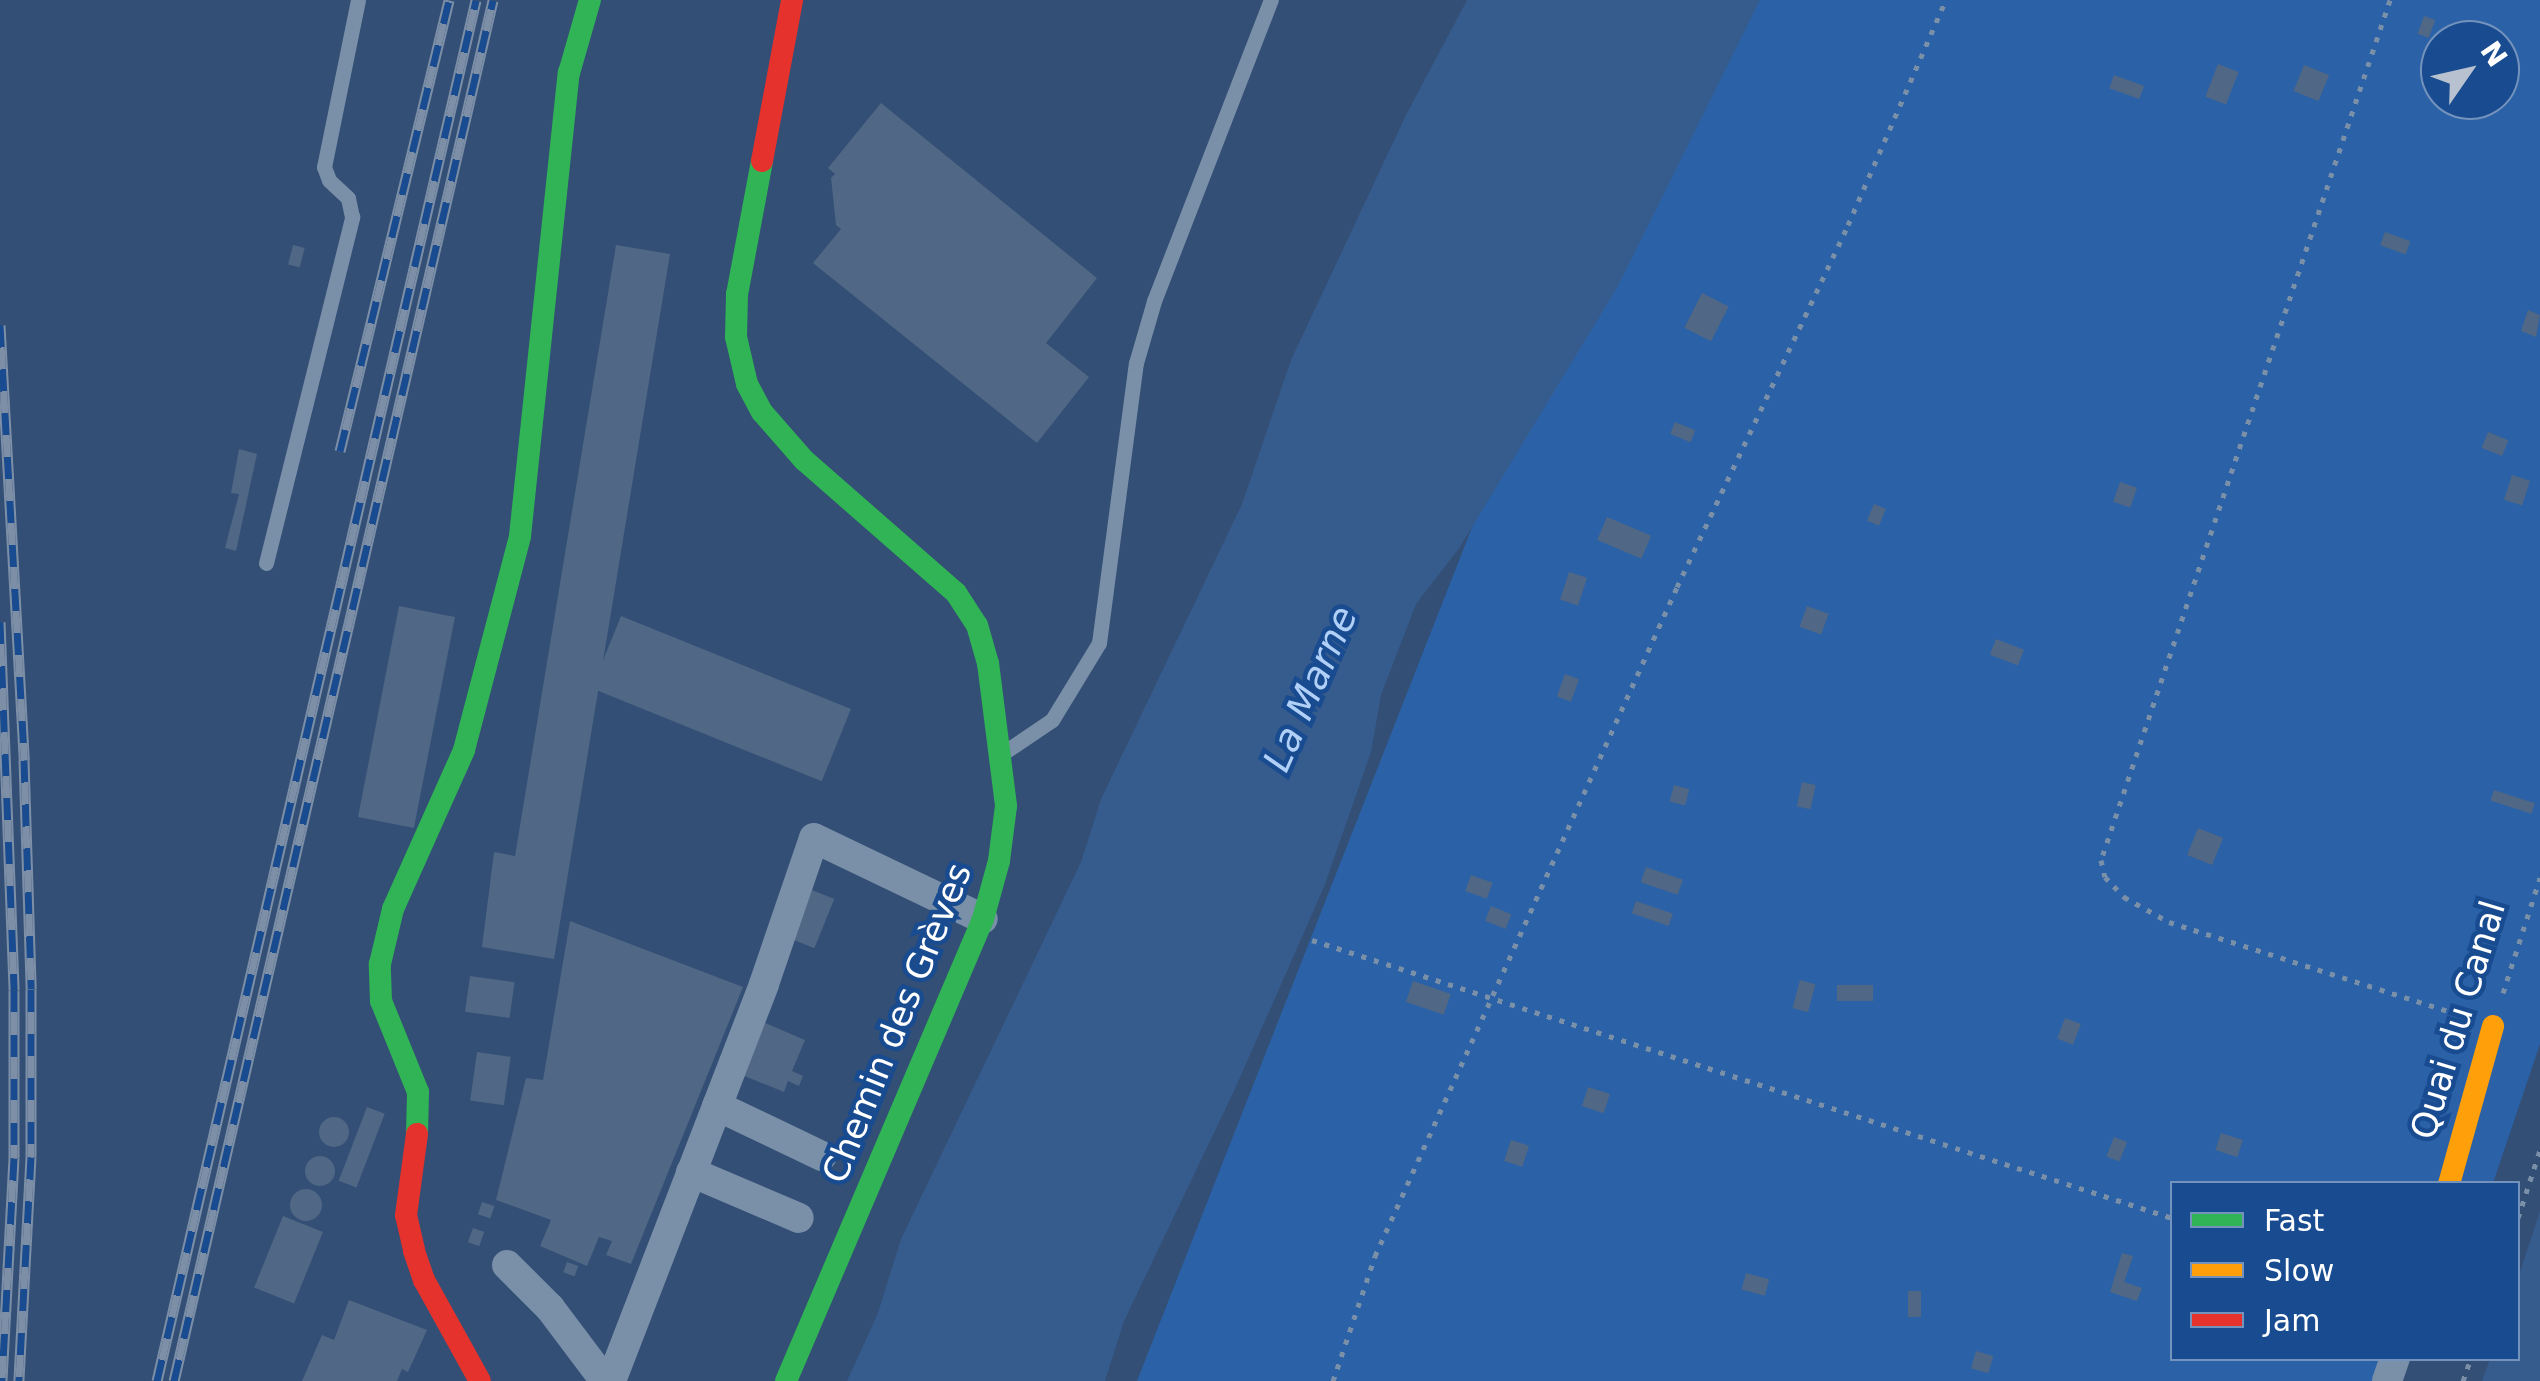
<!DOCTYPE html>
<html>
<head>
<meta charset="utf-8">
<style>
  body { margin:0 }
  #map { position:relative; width:2540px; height:1381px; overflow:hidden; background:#334f75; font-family:"DejaVu Sans",sans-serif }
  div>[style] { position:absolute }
  .green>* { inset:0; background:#2b62a7 }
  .water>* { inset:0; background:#365b8d }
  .building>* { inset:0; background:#506785; transform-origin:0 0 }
  .round { border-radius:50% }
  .path>* { height:5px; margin-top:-2.5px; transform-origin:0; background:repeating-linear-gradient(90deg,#7a8fa8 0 5px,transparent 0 13px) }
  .lane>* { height:15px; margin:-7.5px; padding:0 7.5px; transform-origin:7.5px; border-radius:7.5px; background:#7a8fa8 }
  .street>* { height:30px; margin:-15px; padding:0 15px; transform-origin:15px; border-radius:15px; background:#7a8fa8 }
  .fast>* { height:22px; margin:-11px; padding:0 11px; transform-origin:11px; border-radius:11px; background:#30b455 }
  .slow>* { height:22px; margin:-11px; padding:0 11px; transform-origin:11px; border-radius:11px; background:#ff9f0a }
  .jam>* { height:22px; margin:-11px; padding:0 11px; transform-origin:11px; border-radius:11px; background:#e5322d }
  .rail>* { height:11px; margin-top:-5.5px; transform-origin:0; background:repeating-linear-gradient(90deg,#184b90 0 22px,#7c8fa7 0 44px); box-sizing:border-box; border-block:2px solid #7c8fa7 }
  span { translate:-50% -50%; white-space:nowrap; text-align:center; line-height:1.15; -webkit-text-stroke:9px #184b90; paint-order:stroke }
  .street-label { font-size:35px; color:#fff }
  .water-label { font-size:38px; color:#b1d0f7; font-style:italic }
  .legend { position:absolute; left:2170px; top:1181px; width:350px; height:180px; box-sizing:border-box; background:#184b90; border:2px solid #7493bc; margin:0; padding:12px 18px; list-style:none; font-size:30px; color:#fff }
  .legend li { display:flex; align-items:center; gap:20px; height:50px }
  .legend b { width:50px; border:2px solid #7493bc }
  .north { position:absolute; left:2420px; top:20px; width:100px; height:100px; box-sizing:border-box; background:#184b90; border:2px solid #7493bc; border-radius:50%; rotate:56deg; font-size:28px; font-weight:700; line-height:40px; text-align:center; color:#fff }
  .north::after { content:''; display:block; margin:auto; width:35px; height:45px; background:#b8c1cf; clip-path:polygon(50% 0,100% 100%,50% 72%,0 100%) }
</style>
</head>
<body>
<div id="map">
  <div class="green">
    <div style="clip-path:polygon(evenodd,1731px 0,2540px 0,2540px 1044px,2493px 1183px,2172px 1184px,2172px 1358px,2400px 1359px,2394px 1381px,1137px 1381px,1504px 446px,1731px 0,2440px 40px,2500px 40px,2500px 100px,2440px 100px,2440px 40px)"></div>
  </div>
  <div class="water">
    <div style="clip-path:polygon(1467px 0,1760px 0,1618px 286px,1460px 547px,1416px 604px,1381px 695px,1371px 752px,1324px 887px,1234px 1091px,1124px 1321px,1105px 1381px,847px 1381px,878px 1313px,901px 1239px,1081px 862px,1101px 799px,1242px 504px,1291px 360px,1406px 115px)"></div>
    <div style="clip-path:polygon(2540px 1211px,2540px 1381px,2482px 1381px,2490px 1359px,2518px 1358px,2518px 1278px)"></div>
  </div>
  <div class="building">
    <div style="left:2424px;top:16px;width:12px;height:19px;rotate:20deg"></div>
    <div style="left:2218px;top:64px;width:22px;height:35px;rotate:21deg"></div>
    <div style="left:2304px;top:65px;width:27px;height:28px;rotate:22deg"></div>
    <div style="left:2114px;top:75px;width:32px;height:14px;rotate:20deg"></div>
    <div style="clip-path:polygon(881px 103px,1097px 278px,1046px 343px,1089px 377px,1037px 443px,813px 263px,841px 229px,836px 225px,831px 178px,835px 174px,828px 168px)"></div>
    <div style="left:2385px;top:232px;width:27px;height:14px;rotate:20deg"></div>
    <div style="left:293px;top:245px;width:12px;height:20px;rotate:14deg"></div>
    <div style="clip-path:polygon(616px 245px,670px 254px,554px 959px,482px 947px,494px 852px,515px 856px)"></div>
    <div style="left:1702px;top:293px;width:30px;height:39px;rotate:27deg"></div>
    <div style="clip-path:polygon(2528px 310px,2540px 315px,2536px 337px,2521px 331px)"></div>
    <div style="left:1675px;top:422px;width:22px;height:13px;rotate:22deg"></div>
    <div style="left:2488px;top:432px;width:22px;height:17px;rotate:22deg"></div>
    <div style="clip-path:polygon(239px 449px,257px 454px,236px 551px,225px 548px,239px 494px,231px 493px)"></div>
    <div style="left:2512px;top:475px;width:19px;height:26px;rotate:18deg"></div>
    <div style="left:2120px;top:482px;width:18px;height:21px;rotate:19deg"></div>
    <div style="left:1874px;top:504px;width:13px;height:18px;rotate:23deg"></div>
    <div style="left:1607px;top:517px;width:48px;height:25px;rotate:23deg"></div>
    <div style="left:1569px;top:572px;width:19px;height:29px;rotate:18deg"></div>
    <div style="left:399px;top:606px;width:57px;height:215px;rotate:11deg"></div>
    <div style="left:1807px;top:606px;width:23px;height:22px;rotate:20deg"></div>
    <div style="left:621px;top:616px;width:248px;height:78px;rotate:22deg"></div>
    <div style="left:1996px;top:639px;width:30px;height:17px;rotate:21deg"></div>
    <div style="left:1565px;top:674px;width:15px;height:24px;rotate:20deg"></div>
    <div style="left:1802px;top:782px;width:14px;height:25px;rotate:12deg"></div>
    <div style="left:1674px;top:785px;width:16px;height:17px;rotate:15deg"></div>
    <div style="left:2494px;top:790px;width:43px;height:11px;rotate:18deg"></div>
    <div style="left:2198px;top:828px;width:27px;height:29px;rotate:22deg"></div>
    <div style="left:1646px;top:867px;width:39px;height:16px;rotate:19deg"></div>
    <div style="left:1471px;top:875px;width:23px;height:17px;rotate:20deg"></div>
    <div style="left:812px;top:890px;width:24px;height:53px;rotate:22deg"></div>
    <div style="left:1636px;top:901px;width:39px;height:13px;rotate:19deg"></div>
    <div style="left:1491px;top:906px;width:22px;height:16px;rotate:22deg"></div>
    <div style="clip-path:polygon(570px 921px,743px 987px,631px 1264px,606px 1255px,612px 1241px,599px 1237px,587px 1266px,540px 1246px,551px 1220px,496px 1200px,526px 1078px,543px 1080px)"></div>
    <div style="left:470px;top:976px;width:45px;height:36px;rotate:8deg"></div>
    <div style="left:1800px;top:980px;width:16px;height:29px;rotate:15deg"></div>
    <div style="left:1413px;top:981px;width:40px;height:22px;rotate:19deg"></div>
    <div style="left:1873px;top:985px;width:16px;height:36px;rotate:90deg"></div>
    <div style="left:2065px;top:1018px;width:17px;height:22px;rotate:21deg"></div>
    <div style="clip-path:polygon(763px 1022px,805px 1040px,792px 1071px,803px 1076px,799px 1086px,788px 1081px,784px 1092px,742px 1075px)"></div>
    <div style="left:477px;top:1052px;width:34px;height:49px;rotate:8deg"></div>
    <div style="left:1588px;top:1087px;width:23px;height:20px;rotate:18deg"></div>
    <div style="left:367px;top:1107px;width:19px;height:79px;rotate:21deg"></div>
    <div class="round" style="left:319px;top:1117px;width:30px;height:30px"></div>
    <div style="left:2221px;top:1133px;width:23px;height:18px;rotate:18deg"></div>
    <div style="left:2114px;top:1137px;width:14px;height:21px;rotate:21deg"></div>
    <div style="left:1511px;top:1140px;width:19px;height:22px;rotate:18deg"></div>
    <div class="round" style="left:305px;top:1156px;width:30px;height:30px"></div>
    <div class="round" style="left:290px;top:1189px;width:32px;height:32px"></div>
    <div style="left:482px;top:1202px;width:13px;height:13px;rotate:18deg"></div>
    <div style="left:283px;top:1216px;width:43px;height:77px;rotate:22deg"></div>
    <div style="left:473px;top:1228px;width:12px;height:15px;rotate:20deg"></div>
    <div style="clip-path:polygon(2122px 1253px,2133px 1256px,2124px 1282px,2142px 1288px,2137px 1301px,2110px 1292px)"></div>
    <div style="left:567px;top:1262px;width:12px;height:11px;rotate:20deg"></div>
    <div style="left:1746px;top:1273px;width:24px;height:17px;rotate:15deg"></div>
    <div style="left:1908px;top:1291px;width:13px;height:26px"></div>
    <div style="clip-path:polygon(349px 1300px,427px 1330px,408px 1372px,402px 1369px,397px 1381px,302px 1381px,322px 1335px,334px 1340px)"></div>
    <div style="left:1976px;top:1351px;width:18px;height:18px;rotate:16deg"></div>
  </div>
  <div class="path">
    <div style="left:2390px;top:0;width:907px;rotate:108.57deg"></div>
    <div style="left:2101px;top:860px;width:17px;rotate:77deg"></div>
    <div style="left:2105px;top:877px;width:28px;rotate:46deg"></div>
    <div style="left:2124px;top:897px;width:51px;rotate:29.1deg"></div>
    <div style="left:2169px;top:922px;width:303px;rotate:17.7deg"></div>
    <div style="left:1312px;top:940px;width:904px;rotate:17.91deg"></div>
    <div style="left:2503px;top:993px;width:121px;rotate:-72.2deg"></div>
    <div style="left:2518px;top:1218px;width:71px;rotate:-72.1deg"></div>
    <div style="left:1333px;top:1381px;width:132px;rotate:-71.4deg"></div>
    <div style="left:1375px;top:1256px;width:734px;rotate:-65.7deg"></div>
    <div style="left:1677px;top:587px;width:400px;rotate:-64.7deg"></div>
    <div style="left:1848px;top:225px;width:245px;rotate:-66.5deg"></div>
    <div style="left:2463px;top:1381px;width:24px;rotate:-71deg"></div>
  </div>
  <div class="lane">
    <div style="left:266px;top:563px;width:357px;rotate:-76deg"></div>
    <div style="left:352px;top:217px;width:19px;rotate:-102deg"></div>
    <div style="left:348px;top:198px;width:26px;rotate:-137deg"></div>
    <div style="left:329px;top:180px;width:14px;rotate:-111deg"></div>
    <div style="left:324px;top:167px;width:170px;rotate:-78.5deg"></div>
    <div style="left:1006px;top:751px;width:55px;rotate:-34deg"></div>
    <div style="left:1052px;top:720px;width:90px;rotate:-58.6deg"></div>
    <div style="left:1099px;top:643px;width:282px;rotate:-82.5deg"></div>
    <div style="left:1136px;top:363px;width:65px;rotate:-73.8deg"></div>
    <div style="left:1154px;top:301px;width:323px;rotate:-68.8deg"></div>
  </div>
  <div class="street">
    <div style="left:717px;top:1106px;width:116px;rotate:25.5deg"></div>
    <div style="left:691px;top:1172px;width:117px;rotate:23.1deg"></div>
    <div style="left:507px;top:1265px;width:61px;rotate:45deg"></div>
    <div style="left:550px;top:1308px;width:91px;rotate:53deg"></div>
    <div style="left:611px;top:1381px;width:425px;rotate:-68.9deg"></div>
    <div style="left:764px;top:984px;width:154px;rotate:-71.1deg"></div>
    <div style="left:814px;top:838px;width:187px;rotate:25.6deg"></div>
    <div style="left:2387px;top:1381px;width:24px;rotate:-71deg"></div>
  </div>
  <div class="fast">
    <div style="left:762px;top:161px;width:135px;rotate:100.6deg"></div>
    <div style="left:737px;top:294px;width:43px;rotate:91.3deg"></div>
    <div style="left:736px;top:337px;width:48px;rotate:76.8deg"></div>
    <div style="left:747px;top:384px;width:32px;rotate:62deg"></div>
    <div style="left:762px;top:412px;width:64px;rotate:48.8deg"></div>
    <div style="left:804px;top:460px;width:202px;rotate:41.2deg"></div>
    <div style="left:956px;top:593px;width:38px;rotate:57deg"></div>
    <div style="left:977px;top:625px;width:40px;rotate:74deg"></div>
    <div style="left:988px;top:663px;width:144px;rotate:82.8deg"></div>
    <div style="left:1006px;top:806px;width:55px;rotate:97.3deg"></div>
    <div style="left:999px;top:861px;width:60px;rotate:105.4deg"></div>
    <div style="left:983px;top:919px;width:502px;rotate:113.09deg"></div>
    <div style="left:417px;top:1134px;width:42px;rotate:-88.6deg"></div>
    <div style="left:418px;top:1092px;width:98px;rotate:-112.1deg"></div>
    <div style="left:381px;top:1001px;width:37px;rotate:-92deg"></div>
    <div style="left:380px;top:964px;width:57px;rotate:-76.7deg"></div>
    <div style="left:393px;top:909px;width:174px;rotate:-65.9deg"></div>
    <div style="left:464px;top:750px;width:221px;rotate:-75.3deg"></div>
    <div style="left:520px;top:536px;width:466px;rotate:-84deg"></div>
    <div style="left:569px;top:73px;width:76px;rotate:-74deg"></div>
  </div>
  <div class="slow">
    <div style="left:2449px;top:1184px;width:164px;rotate:-74.4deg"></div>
  </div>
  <div class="jam">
    <div style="left:762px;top:161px;width:164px;rotate:-79.4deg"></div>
    <div style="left:417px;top:1134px;width:82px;rotate:97.7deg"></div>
    <div style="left:406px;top:1215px;width:37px;rotate:77deg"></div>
    <div style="left:414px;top:1251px;width:31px;rotate:71deg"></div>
    <div style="left:424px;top:1280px;width:115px;rotate:61deg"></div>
  </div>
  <div class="rail">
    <div style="left:0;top:325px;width:436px;rotate:86.8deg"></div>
    <div style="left:24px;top:760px;width:229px;rotate:88.2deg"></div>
    <div style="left:31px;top:989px;width:168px;rotate:90deg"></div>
    <div style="left:31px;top:1157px;width:224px;rotate:93.1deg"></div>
    <div style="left:340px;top:451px;width:464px;rotate:-76.4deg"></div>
    <div style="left:0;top:622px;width:368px;rotate:87.8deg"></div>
    <div style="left:14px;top:990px;width:168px;rotate:90deg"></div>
    <div style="left:14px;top:1158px;width:223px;rotate:93.1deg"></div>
    <div style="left:157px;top:1381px;width:1417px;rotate:-76.99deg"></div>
    <div style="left:174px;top:1381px;width:1417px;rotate:-76.99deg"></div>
  </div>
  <div class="street-label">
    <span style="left:2458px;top:1020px;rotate:-73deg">Quai du Canal</span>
    <span style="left:897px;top:1023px;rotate:-68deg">Chemin des Grèves</span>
  </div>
  <div class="water-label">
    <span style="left:1311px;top:689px;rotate:-66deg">La Marne</span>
  </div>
  <ul class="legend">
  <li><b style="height:12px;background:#30b455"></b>Fast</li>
  <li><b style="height:12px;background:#ff9f0a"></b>Slow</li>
  <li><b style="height:12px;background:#e5322d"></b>Jam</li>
  </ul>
  <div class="north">N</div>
</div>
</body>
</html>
